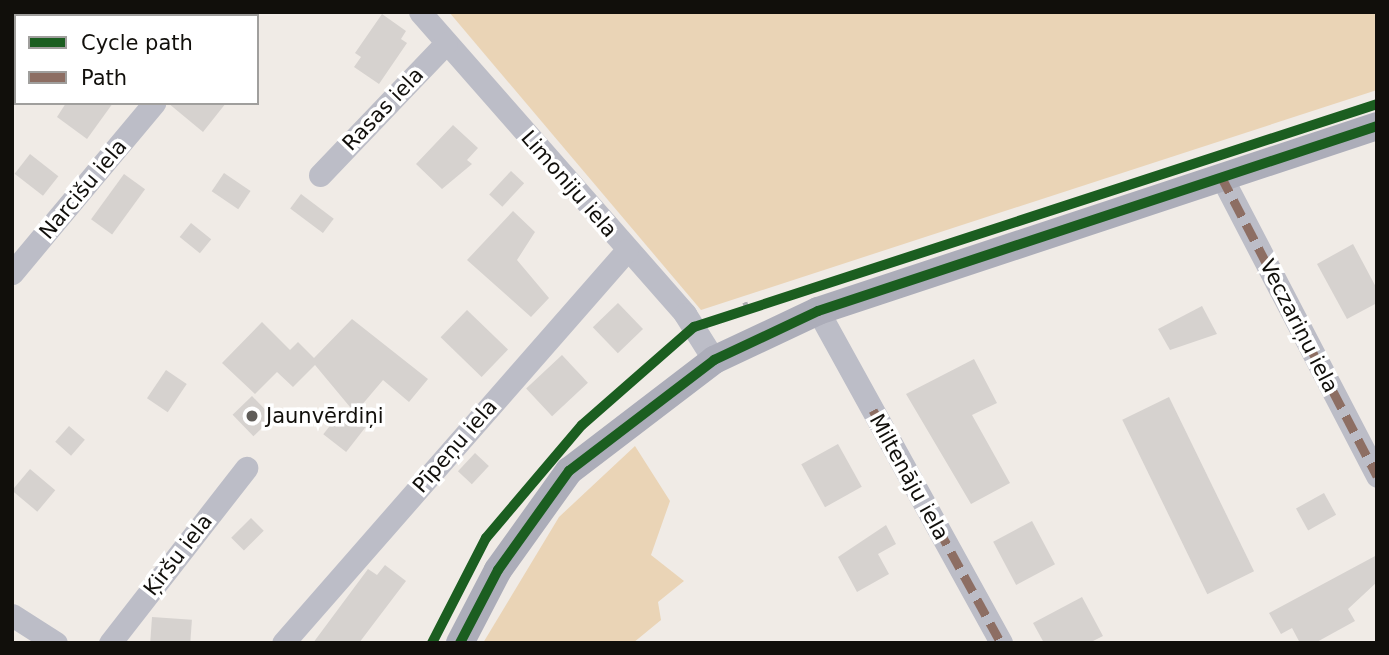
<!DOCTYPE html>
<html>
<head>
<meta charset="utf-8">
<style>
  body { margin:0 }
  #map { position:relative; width:1389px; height:655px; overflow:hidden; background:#f0ebe6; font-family:"DejaVu Sans",sans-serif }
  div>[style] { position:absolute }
  .green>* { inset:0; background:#ead4b6 }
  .building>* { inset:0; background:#d6d2cf; transform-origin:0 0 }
  .path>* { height:4.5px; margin-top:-2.25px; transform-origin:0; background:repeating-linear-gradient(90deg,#acabb0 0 5px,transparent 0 8.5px) }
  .minor>* { height:23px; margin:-11.5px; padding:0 11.5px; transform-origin:11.5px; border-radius:11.5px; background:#bcbdc7 }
  .major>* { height:28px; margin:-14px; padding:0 14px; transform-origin:14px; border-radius:14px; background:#acadb9 }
  .quiet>* { height:9px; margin-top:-4.5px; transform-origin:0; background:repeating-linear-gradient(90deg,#8d6e63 0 18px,transparent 0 27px) }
  .cycleway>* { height:10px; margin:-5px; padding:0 5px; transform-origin:5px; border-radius:5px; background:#1b5e20 }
  .dots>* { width:19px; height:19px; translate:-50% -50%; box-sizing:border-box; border:4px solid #fff; border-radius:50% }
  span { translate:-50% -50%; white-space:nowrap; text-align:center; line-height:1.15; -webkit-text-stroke:7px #fff; paint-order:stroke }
  .street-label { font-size:21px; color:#110f0b }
  .poi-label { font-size:21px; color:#110f0b }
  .left { translate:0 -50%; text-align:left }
  .frame { position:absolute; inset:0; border:14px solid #110f0b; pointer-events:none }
  .legend { position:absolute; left:14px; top:14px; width:245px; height:91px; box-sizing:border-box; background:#fff; border:2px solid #a09f9d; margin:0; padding:9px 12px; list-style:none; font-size:21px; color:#110f0b }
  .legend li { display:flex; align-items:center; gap:14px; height:35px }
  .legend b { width:35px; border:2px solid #a09f9d }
</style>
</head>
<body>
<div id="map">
  <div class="green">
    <div style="clip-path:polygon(449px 12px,1377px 12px,1377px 90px,701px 310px)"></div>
    <div style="clip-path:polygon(635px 446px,670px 501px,651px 555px,684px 581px,658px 602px,661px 620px,633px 643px,483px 643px,559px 517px)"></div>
  </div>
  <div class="building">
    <div style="clip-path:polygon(382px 14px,406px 31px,401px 39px,407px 43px,379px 84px,354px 67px,361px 57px,355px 53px)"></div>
    <div style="clip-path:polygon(66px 103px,113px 103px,87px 139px,57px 117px)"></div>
    <div style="clip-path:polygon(168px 103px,226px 103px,203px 132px)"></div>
    <div style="clip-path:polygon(453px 125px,478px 148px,467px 160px,472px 164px,442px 189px,416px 164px)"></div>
    <div style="left:30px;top:154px;width:36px;height:25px;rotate:38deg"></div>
    <div style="left:511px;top:171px;width:18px;height:32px;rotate:43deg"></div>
    <div style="left:224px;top:173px;width:32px;height:22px;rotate:34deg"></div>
    <div style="left:124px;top:174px;width:26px;height:56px;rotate:36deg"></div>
    <div style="left:301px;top:194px;width:41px;height:18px;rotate:37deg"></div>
    <div style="clip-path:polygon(513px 211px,535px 232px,517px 260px,549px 298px,531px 317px,467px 260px)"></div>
    <div style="left:191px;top:223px;width:26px;height:18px;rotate:39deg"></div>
    <div style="clip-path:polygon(1353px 244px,1377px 289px,1377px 303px,1347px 319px,1317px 264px)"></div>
    <div style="left:618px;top:303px;width:36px;height:35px;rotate:46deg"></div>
    <div style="clip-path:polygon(1202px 306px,1217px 334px,1170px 350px,1158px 329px)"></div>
    <div style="left:467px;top:310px;width:57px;height:38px;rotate:44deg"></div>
    <div style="clip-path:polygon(352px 319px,428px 379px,409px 402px,383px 380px,355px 413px,315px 365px,293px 387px,277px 372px,255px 394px,222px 363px,262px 322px,290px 350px,298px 342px,314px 358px)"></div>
    <div style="left:562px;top:355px;width:38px;height:49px;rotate:47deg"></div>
    <div style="clip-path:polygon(974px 359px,997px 403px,972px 415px,1010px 483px,971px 504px,906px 394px)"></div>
    <div style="left:166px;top:370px;width:25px;height:34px;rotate:34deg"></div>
    <div style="left:252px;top:396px;width:30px;height:27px;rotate:46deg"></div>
    <div style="left:1169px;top:397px;width:194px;height:52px;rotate:64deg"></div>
    <div style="left:343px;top:409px;width:29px;height:32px;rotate:38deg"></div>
    <div style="left:69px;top:426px;width:21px;height:21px;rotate:41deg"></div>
    <div style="left:838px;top:444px;width:49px;height:42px;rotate:61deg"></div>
    <div style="left:475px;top:453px;width:19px;height:25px;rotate:43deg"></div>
    <div style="left:30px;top:469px;width:33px;height:28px;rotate:40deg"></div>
    <div style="left:1324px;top:493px;width:25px;height:32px;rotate:61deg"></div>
    <div style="left:251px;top:518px;width:18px;height:28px;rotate:45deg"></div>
    <div style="left:1032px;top:521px;width:49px;height:44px;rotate:62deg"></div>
    <div style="clip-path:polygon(886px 525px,896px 544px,878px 554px,889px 574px,857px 592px,838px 557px)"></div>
    <div style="clip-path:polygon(1377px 555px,1377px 582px,1348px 609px,1355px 621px,1315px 643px,1300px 643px,1292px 628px,1281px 634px,1269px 613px)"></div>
    <div style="clip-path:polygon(385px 565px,406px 581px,359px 643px,313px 643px,368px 569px,377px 575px)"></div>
    <div style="clip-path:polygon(1082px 597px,1103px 636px,1089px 643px,1044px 643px,1033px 623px)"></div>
    <div style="left:152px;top:617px;width:40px;height:26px;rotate:4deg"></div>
  </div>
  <div class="path">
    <div style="left:745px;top:302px;width:9px;rotate:69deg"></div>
  </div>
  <div class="minor">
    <div style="left:420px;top:12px;width:402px;rotate:48.7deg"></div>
    <div style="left:685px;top:314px;width:54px;rotate:57.8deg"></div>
    <div style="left:226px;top:16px;width:4px;rotate:-63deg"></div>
    <div style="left:320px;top:175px;width:182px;rotate:-46.3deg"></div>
    <div style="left:1221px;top:176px;width:338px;rotate:62.5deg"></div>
    <div style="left:12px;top:273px;width:222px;rotate:-50.1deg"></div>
    <div style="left:818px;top:311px;width:379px;rotate:61.1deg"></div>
    <div style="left:12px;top:615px;width:52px;rotate:32.5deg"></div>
    <div style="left:110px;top:643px;width:222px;rotate:-52.1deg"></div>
    <div style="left:283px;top:643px;width:522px;rotate:-48.8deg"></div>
  </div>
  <div class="major">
    <div style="left:460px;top:643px;width:82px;rotate:-62.5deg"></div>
    <div style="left:498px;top:570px;width:122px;rotate:-54.4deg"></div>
    <div style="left:569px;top:471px;width:183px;rotate:-37.4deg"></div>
    <div style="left:714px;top:360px;width:115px;rotate:-25.2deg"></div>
    <div style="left:818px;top:311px;width:589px;rotate:-18.31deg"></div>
  </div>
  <div class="quiet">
    <div style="left:1221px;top:176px;width:338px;rotate:62.5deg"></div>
    <div style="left:873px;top:410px;width:266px;rotate:61.2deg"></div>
  </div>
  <div class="cycleway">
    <div style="left:432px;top:643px;width:118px;rotate:-62.8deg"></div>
    <div style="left:486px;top:538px;width:148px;rotate:-49.7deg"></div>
    <div style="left:582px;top:425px;width:149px;rotate:-41.2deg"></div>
    <div style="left:694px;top:327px;width:718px;rotate:-18.08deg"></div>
    <div style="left:460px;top:643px;width:82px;rotate:-62.5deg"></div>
    <div style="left:498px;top:570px;width:122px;rotate:-54.4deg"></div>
    <div style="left:569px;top:471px;width:183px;rotate:-37.4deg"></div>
    <div style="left:714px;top:360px;width:115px;rotate:-25.2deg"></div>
    <div style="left:818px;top:311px;width:589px;rotate:-18.31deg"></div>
  </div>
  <div class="dots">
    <div style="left:252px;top:416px;background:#5f5c58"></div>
  </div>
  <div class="street-label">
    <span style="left:383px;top:109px;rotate:-46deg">Rasas iela</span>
    <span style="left:569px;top:184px;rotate:49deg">Limoniju iela</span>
    <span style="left:83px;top:189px;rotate:-50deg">Narcišu iela</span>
    <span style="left:1299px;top:326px;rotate:63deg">Veczariņu iela</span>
    <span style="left:455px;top:446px;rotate:-49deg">Pīpeņu iela</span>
    <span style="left:909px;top:477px;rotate:61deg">Miltenāju iela</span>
    <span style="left:178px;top:555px;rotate:-52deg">Ķiršu iela</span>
  </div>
  <div class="poi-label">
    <span class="left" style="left:266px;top:416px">Jaunvērdiņi</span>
  </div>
  <div class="frame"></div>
  <ul class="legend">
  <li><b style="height:9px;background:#1b5e20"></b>Cycle path</li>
  <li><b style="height:9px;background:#8d6e63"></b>Path</li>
  </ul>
</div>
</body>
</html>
